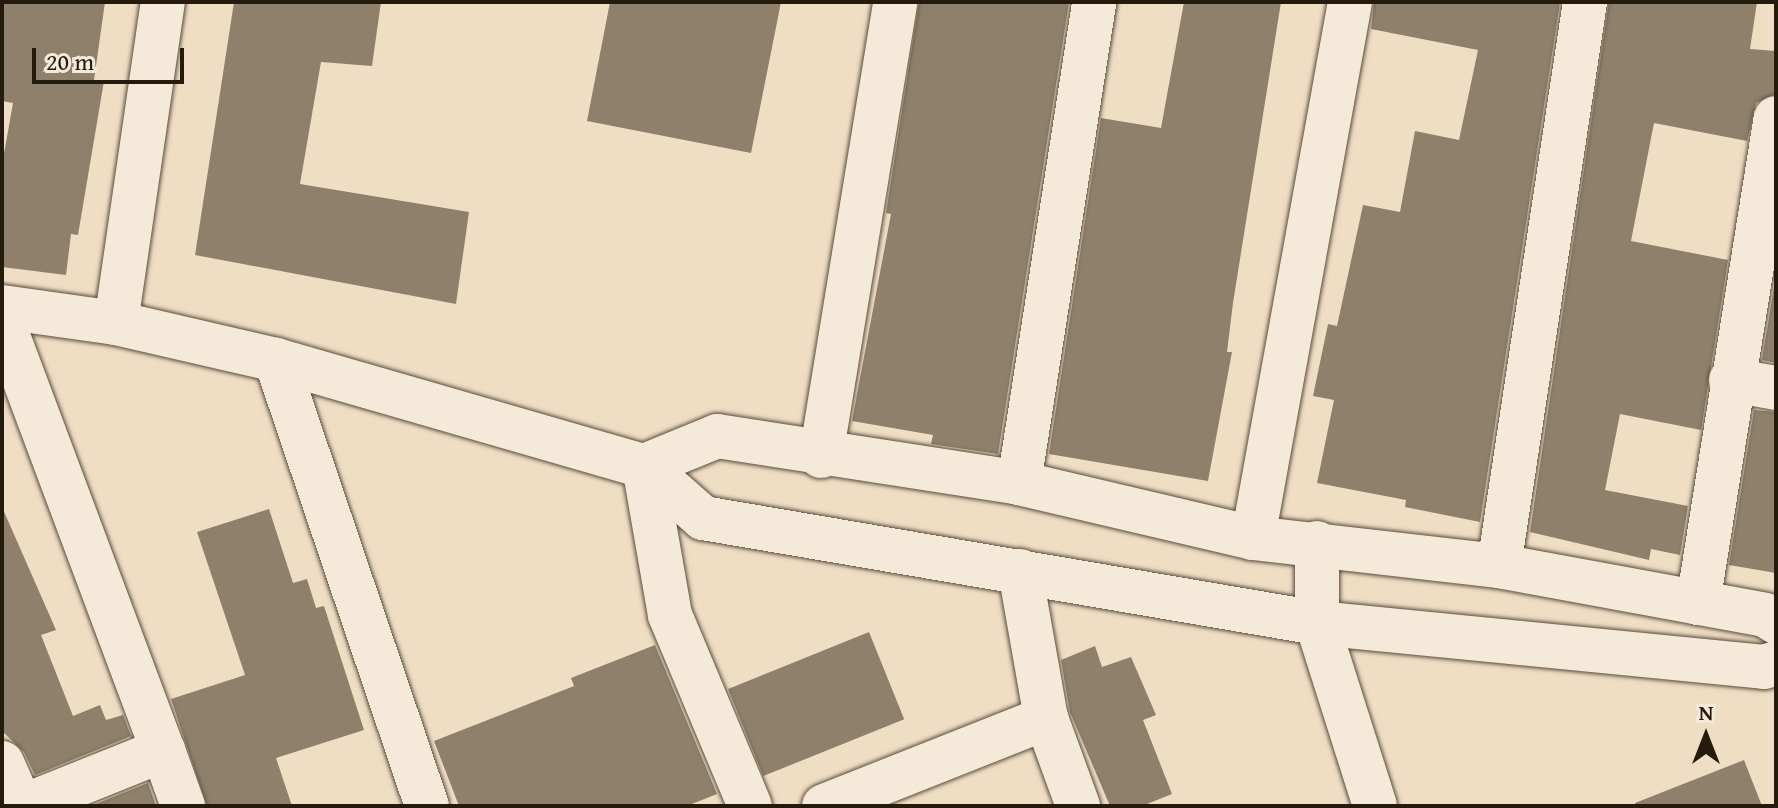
<!DOCTYPE html>
<html>
<head>
<meta charset="utf-8">
<style>
  body { margin:0 }
  #map { position:relative; width:1778px; height:808px; overflow:hidden; background:#f0dec4; font-family:"Gentium Book Plus",serif }
  div>[style] { position:absolute }
  .building>* { inset:0; background:#8f806c; transform-origin:0 0 }
  .roads { filter:drop-shadow(0 0 2px #584c3b) drop-shadow(0 0 2px #584c3b) }
  .minor>* { height:44px; margin:-22px; padding:0 22px; transform-origin:22px; border-radius:22px; background:#f5ead9 }
  span { translate:-50% -50%; white-space:nowrap; text-align:center; line-height:1.15; -webkit-text-stroke:6px #f5ead9; paint-order:stroke }
  .frame { position:absolute; inset:0; border:4px solid #251b0d; pointer-events:none }
  .north { position:absolute; left:1666px; top:696px; width:80px; height:80px; -webkit-text-stroke:6px #f5ead9; paint-order:stroke; rotate:0deg; font-size:22px; font-weight:700; line-height:32px; text-align:center; color:#251b0d }
  .north::after { content:''; display:block; margin:auto; width:28px; height:36px; background:#251b0d; clip-path:polygon(50% 0,100% 100%,50% 72%,0 100%) }
  .scale { position:absolute; left:32px; top:48px; width:152px; height:36px; box-sizing:border-box; border:4px solid #251b0d; border-top:0; padding-left:10px; font-size:24px; line-height:28px; white-space:nowrap; color:#251b0d; -webkit-text-stroke:6px #f5ead9; paint-order:stroke }
</style>
</head>
<body>
<div id="map">
  <div class="building">
    <div style="clip-path:polygon(2px 2px,105px 2px,94px 80px,104px 81px,78px 235px,71px 234px,66px 275px,2px 267px,2px 165px,13px 103px,2px 101px)"></div>
    <div style="clip-path:polygon(234px 2px,381px 2px,372px 66px,321px 62px,300px 184px,469px 212px,456px 304px,195px 255px)"></div>
    <div style="clip-path:polygon(610px 2px,781px 2px,751px 153px,587px 121px)"></div>
    <div style="clip-path:polygon(919px 2px,1069px 2px,998px 454px,931px 444px,933px 435px,852px 421px,891px 214px,886px 213px)"></div>
    <div style="clip-path:polygon(1184px 2px,1281px 2px,1233px 303px,1227px 352px,1232px 352px,1208px 481px,1049px 454px,1101px 118px,1161px 128px)"></div>
    <div style="clip-path:polygon(1374px 2px,1560px 2px,1480px 522px,1405px 507px,1406px 500px,1317px 483px,1334px 400px,1313px 396px,1328px 324px,1337px 326px,1363px 205px,1400px 212px,1415px 131px,1459px 140px,1478px 50px,1371px 29px)"></div>
    <div style="clip-path:polygon(1609px 2px,1757px 2px,1750px 49px,1776px 51px,1776px 94px,1756px 103px,1747px 141px,1654px 123px,1631px 241px,1728px 260px,1701px 430px,1620px 414px,1605px 490px,1688px 506px,1680px 555px,1651px 549px,1649px 560px,1530px 532px)"></div>
    <div style="clip-path:polygon(1776px 275px,1776px 363px,1762px 360px)"></div>
    <div style="clip-path:polygon(1754px 410px,1776px 412px,1776px 573px,1729px 565px)"></div>
    <div style="clip-path:polygon(2px 507px,56px 630px,41px 635px,73px 716px,100px 705px,106px 720px,123px 715px,131px 736px,35px 775px,24px 752px,2px 731px)"></div>
    <div style="clip-path:polygon(269px 509px,293px 583px,307px 579px,316px 608px,324px 606px,364px 730px,276px 758px,292px 806px,207px 806px,171px 699px,245px 675px,197px 532px)"></div>
    <div style="left:869px;top:632px;width:94px;height:152px;rotate:68deg"></div>
    <div style="clip-path:polygon(655px 645px,717px 794px,687px 806px,459px 806px,434px 741px,574px 686px,571px 678px)"></div>
    <div style="clip-path:polygon(1095px 646px,1102px 667px,1131px 657px,1156px 715px,1143px 720px,1172px 794px,1142px 806px,1110px 806px,1070px 712px,1061px 660px)"></div>
    <div style="clip-path:polygon(1744px 760px,1762px 806px,1636px 806px,1635px 803px)"></div>
    <div style="clip-path:polygon(148px 783px,156px 806px,91px 806px)"></div>
  </div>
  <div class="roads">
    <div class="minor">
      <div style="left:2px;top:307px;width:115px;rotate:8deg"></div>
      <div style="left:116px;top:323px;width:164px;rotate:13deg"></div>
      <div style="left:276px;top:360px;width:383px;rotate:16.1deg"></div>
      <div style="left:644px;top:466px;width:79px;rotate:41.4deg"></div>
      <div style="left:703px;top:518px;width:623px;rotate:9.7deg"></div>
      <div style="left:1317px;top:623px;width:449px;rotate:5.6deg"></div>
      <div style="left:1764px;top:667px;width:13px;rotate:-18deg"></div>
      <div style="left:2px;top:320px;width:459px;rotate:69.5deg"></div>
      <div style="left:116px;top:323px;width:324px;rotate:-81.7deg"></div>
      <div style="left:276px;top:360px;width:471px;rotate:71.3deg"></div>
      <div style="left:1731px;top:380px;width:46px;rotate:10.1deg"></div>
      <div style="left:821px;top:456px;width:460px;rotate:-80.7deg"></div>
      <div style="left:644px;top:466px;width:79px;rotate:-22.3deg"></div>
      <div style="left:717px;top:436px;width:306px;rotate:8.8deg"></div>
      <div style="left:1019px;top:483px;width:240px;rotate:13.2deg"></div>
      <div style="left:1253px;top:538px;width:248px;rotate:6.5deg"></div>
      <div style="left:1499px;top:566px;width:270px;rotate:10.4deg"></div>
      <div style="left:1765px;top:615px;width:13px;rotate:32deg"></div>
      <div style="left:644px;top:466px;width:151px;rotate:80.1deg"></div>
      <div style="left:670px;top:615px;width:207px;rotate:67.3deg"></div>
      <div style="left:1019px;top:483px;width:487px;rotate:-81.1deg"></div>
      <div style="left:1253px;top:538px;width:545px;rotate:-79.74deg"></div>
      <div style="left:1317px;top:543px;width:80px;rotate:90deg"></div>
      <div style="left:1317px;top:623px;width:192px;rotate:72.4deg"></div>
      <div style="left:1499px;top:566px;width:571px;rotate:-81.33deg"></div>
      <div style="left:1020px;top:571px;width:149px;rotate:80deg"></div>
      <div style="left:1046px;top:718px;width:94px;rotate:70deg"></div>
      <div style="left:1698px;top:603px;width:491px;rotate:-80.9deg"></div>
      <div style="left:2px;top:763px;width:47px;rotate:66.2deg"></div>
      <div style="left:24px;top:806px;width:150px;rotate:-21.9deg"></div>
      <div style="left:163px;top:750px;width:59px;rotate:70.3deg"></div>
      <div style="left:824px;top:806px;width:239px;rotate:-21.6deg"></div>
    </div>
  </div>
  <div class="frame"></div>
  <div class="north">N</div>
  <div class="scale">20 m</div>
</div>
</body>
</html>
